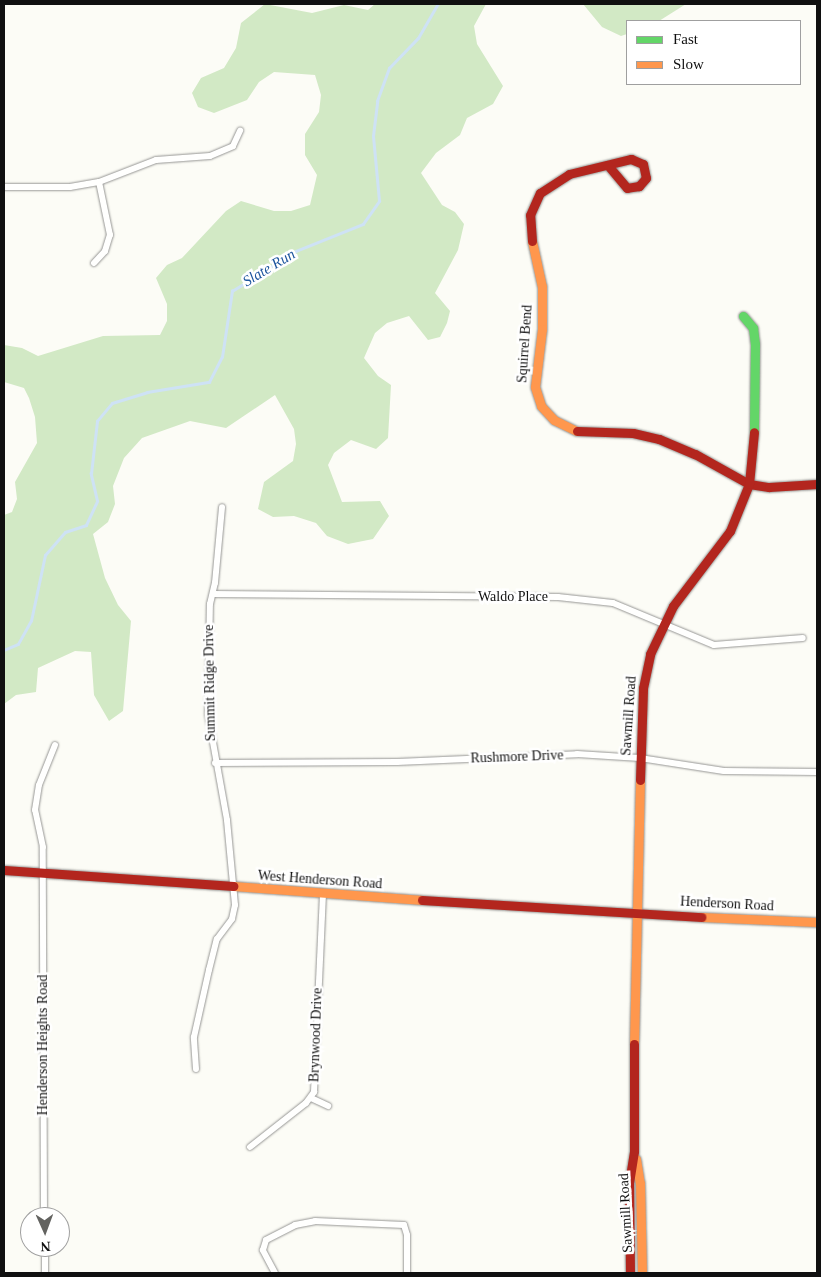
<!DOCTYPE html>
<html>
<head>
<meta charset="utf-8">
<style>
  body { margin:0 }
  #map { position:relative; width:821px; height:1277px; overflow:hidden; background:#fcfcf6; font-family:Georgia,serif }
  div>[style] { position:absolute }
  .forest>* { inset:0; background:#d2e9c5 }
  .stream>* { height:2.5px; margin:-1.25px; padding:0 1.25px; transform-origin:1.25px; border-radius:1.25px; background:#cee2f5 }
  .roads { filter:drop-shadow(0 0 1px #969694) drop-shadow(0 0 1px #969694) }
  .street>* { height:6px; margin:-3px; padding:0 3px; transform-origin:3px; border-radius:3px; background:#fffffe }
  .fast>* { height:9px; margin:-4.5px; padding:0 4.5px; transform-origin:4.5px; border-radius:4.5px; background:#63d668 }
  .slow>* { height:9px; margin:-4.5px; padding:0 4.5px; transform-origin:4.5px; border-radius:4.5px; background:#ff974d }
  .jam>* { height:9px; margin:-4.5px; padding:0 4.5px; transform-origin:4.5px; border-radius:4.5px; background:#b3261e }
  span { translate:-50% -50%; white-space:nowrap; text-align:center; line-height:1.15; -webkit-text-stroke:5px #fff; paint-order:stroke }
  .street-label { font-size:14px; color:#101010 }
  .water-label { font-size:15px; color:#1d559e; font-style:italic }
  .frame { position:absolute; inset:0; border:5px solid #101010; pointer-events:none }
  .legend { position:absolute; left:626px; top:20px; width:175px; height:65px; box-sizing:border-box; background:#fff; border:1px solid #9f9f9f; margin:0; padding:6px 9px; list-style:none; font-size:15px; color:#101010 }
  .legend li { display:flex; align-items:center; gap:10px; height:25px }
  .legend b { width:25px; border:1px solid #9f9f9f }
  .north { position:absolute; left:20px; top:1207px; width:50px; height:50px; box-sizing:border-box; background:#fff; border:1px solid #9f9f9f; border-radius:50%; rotate:178deg; font-size:14px; font-weight:700; line-height:20px; text-align:center; color:#101010 }
  .north::after { content:''; display:block; margin:auto; width:18px; height:22px; background:#636360; clip-path:polygon(50% 0,100% 100%,50% 72%,0 100%) }
</style>
</head>
<body>
<div id="map">
  <div class="forest">
    <div style="clip-path:polygon(265px 4px,312px 13px,344px 5px,368px 10px,375px 4px,486px 4px,474px 26px,477px 44px,503px 86px,493px 104px,467px 118px,460px 135px,436px 153px,421px 173px,442px 205px,455px 212px,464px 224px,458px 250px,435px 293px,450px 311px,447px 323px,440px 337px,428px 340px,409px 316px,387px 323px,375px 333px,364px 358px,378px 376px,391px 385px,388px 438px,376px 449px,351px 440px,334px 453px,328px 465px,342px 502px,380px 501px,389px 516px,373px 539px,348px 544px,327px 536px,316px 523px,294px 516px,273px 517px,258px 509px,264px 482px,293px 461px,296px 444px,294px 429px,275px 395px,226px 428px,190px 421px,142px 438px,124px 458px,113px 486px,115px 504px,108px 522px,93px 534px,105px 578px,118px 605px,131px 621px,123px 711px,109px 721px,94px 695px,91px 652px,75px 651px,38px 668px,36px 692px,16px 695px,4px 704px,4px 515px,12px 512px,17px 499px,15px 482px,37px 443px,35px 417px,29px 398px,24px 388px,4px 382px,4px 345px,22px 348px,38px 356px,103px 336px,160px 335px,167px 321px,167px 304px,156px 278px,167px 265px,182px 258px,226px 211px,241px 201px,274px 211px,291px 211px,310px 205px,317px 175px,305px 155px,305px 134px,319px 112px,321px 95px,315px 75px,274px 72px,259px 82px,247px 100px,214px 113px,198px 107px,192px 93px,201px 78px,224px 68px,236px 48px,241px 23px)"></div>
    <div style="clip-path:polygon(583px 4px,686px 4px,659px 21px,627px 21px,627px 34px,621px 36px,602px 27px)"></div>
  </div>
  <div class="stream">
    <div style="left:4px;top:650px;width:15px;rotate:-23deg"></div>
    <div style="left:18px;top:644px;width:26px;rotate:-61deg"></div>
    <div style="left:31px;top:621px;width:67px;rotate:-78deg"></div>
    <div style="left:45px;top:555px;width:30px;rotate:-49deg"></div>
    <div style="left:65px;top:532px;width:22px;rotate:-18deg"></div>
    <div style="left:86px;top:525px;width:26px;rotate:-65deg"></div>
    <div style="left:97px;top:501px;width:28px;rotate:-103deg"></div>
    <div style="left:91px;top:474px;width:53px;rotate:-83.5deg"></div>
    <div style="left:97px;top:421px;width:23px;rotate:-50deg"></div>
    <div style="left:112px;top:403px;width:37px;rotate:-17deg"></div>
    <div style="left:147px;top:392px;width:63px;rotate:-9.2deg"></div>
    <div style="left:209px;top:382px;width:28px;rotate:-63deg"></div>
    <div style="left:222px;top:357px;width:67px;rotate:-81.4deg"></div>
    <div style="left:232px;top:291px;width:75px;rotate:-32deg"></div>
    <div style="left:296px;top:251px;width:72px;rotate:-21.9deg"></div>
    <div style="left:363px;top:224px;width:28px;rotate:-55deg"></div>
    <div style="left:379px;top:201px;width:65px;rotate:-95.3deg"></div>
    <div style="left:373px;top:136px;width:35px;rotate:-83deg"></div>
    <div style="left:377px;top:101px;width:35px;rotate:-70deg"></div>
    <div style="left:389px;top:68px;width:42px;rotate:-46deg"></div>
    <div style="left:418px;top:38px;width:39px;rotate:-60deg"></div>
  </div>
  <div class="roads">
    <div class="street">
      <div style="left:4px;top:187px;width:66px"></div>
      <div style="left:70px;top:187px;width:29px;rotate:-10deg"></div>
      <div style="left:99px;top:182px;width:61px;rotate:-21.1deg"></div>
      <div style="left:156px;top:160px;width:54px;rotate:-4.2deg"></div>
      <div style="left:210px;top:156px;width:25px;rotate:-23deg"></div>
      <div style="left:233px;top:146px;width:17px;rotate:-65deg"></div>
      <div style="left:94px;top:263px;width:16px;rotate:-47deg"></div>
      <div style="left:105px;top:251px;width:17px;rotate:-73deg"></div>
      <div style="left:110px;top:235px;width:54px;rotate:-101.7deg"></div>
      <div style="left:213px;top:594px;width:345px;rotate:0.5deg"></div>
      <div style="left:558px;top:597px;width:55px;rotate:6.2deg"></div>
      <div style="left:613px;top:603px;width:109px;rotate:22.6deg"></div>
      <div style="left:714px;top:645px;width:89px;rotate:-4.5deg"></div>
      <div style="left:215px;top:763px;width:182px;rotate:-0.3deg"></div>
      <div style="left:397px;top:762px;width:180px;rotate:-2.5deg"></div>
      <div style="left:577px;top:754px;width:63px;rotate:3.6deg"></div>
      <div style="left:640px;top:758px;width:85px;rotate:8.8deg"></div>
      <div style="left:724px;top:771px;width:93px;rotate:0.6deg"></div>
      <div style="left:196px;top:1069px;width:32px;rotate:-94deg"></div>
      <div style="left:194px;top:1037px;width:69px;rotate:-77.4deg"></div>
      <div style="left:209px;top:970px;width:32px;rotate:-76deg"></div>
      <div style="left:217px;top:939px;width:25px;rotate:-53deg"></div>
      <div style="left:232px;top:919px;width:14px;rotate:-78deg"></div>
      <div style="left:235px;top:905px;width:85px;rotate:-95.4deg"></div>
      <div style="left:227px;top:820px;width:108px;rotate:-100.2deg"></div>
      <div style="left:208px;top:714px;width:110px;rotate:-89deg"></div>
      <div style="left:210px;top:604px;width:22px;rotate:-77deg"></div>
      <div style="left:215px;top:583px;width:76px;rotate:-84.7deg"></div>
      <div style="left:311px;top:1098px;width:19px;rotate:25deg"></div>
      <div style="left:250px;top:1147px;width:71px;rotate:-38.2deg"></div>
      <div style="left:306px;top:1103px;width:14px;rotate:-54deg"></div>
      <div style="left:314px;top:1092px;width:199px;rotate:-87.4deg"></div>
      <div style="left:44px;top:1217px;width:370px;rotate:-90.2deg"></div>
      <div style="left:43px;top:847px;width:38px;rotate:-102deg"></div>
      <div style="left:35px;top:810px;width:25px;rotate:-81deg"></div>
      <div style="left:39px;top:785px;width:43px;rotate:-68.2deg"></div>
      <div style="left:45px;top:1247px;width:26px;rotate:90deg"></div>
      <div style="left:275px;top:1273px;width:26px;rotate:-118deg"></div>
      <div style="left:263px;top:1250px;width:10px;rotate:-73deg"></div>
      <div style="left:266px;top:1240px;width:33px;rotate:-27deg"></div>
      <div style="left:295px;top:1225px;width:20px;rotate:-11deg"></div>
      <div style="left:315px;top:1221px;width:89px;rotate:2.6deg"></div>
      <div style="left:404px;top:1225px;width:10px;rotate:73deg"></div>
      <div style="left:407px;top:1235px;width:38px;rotate:90deg"></div>
    </div>
    <div class="fast">
      <div style="left:743px;top:316px;width:16px;rotate:50deg"></div>
      <div style="left:753px;top:328px;width:16px;rotate:83deg"></div>
      <div style="left:755px;top:344px;width:88px;rotate:90.7deg"></div>
    </div>
    <div class="slow">
      <div style="left:532px;top:241px;width:47px;rotate:77.7deg"></div>
      <div style="left:542px;top:287px;width:42px;rotate:90deg"></div>
      <div style="left:542px;top:329px;width:58px;rotate:96.9deg"></div>
      <div style="left:535px;top:387px;width:20px;rotate:72deg"></div>
      <div style="left:541px;top:406px;width:19px;rotate:47deg"></div>
      <div style="left:554px;top:420px;width:25px;rotate:26deg"></div>
      <div style="left:233px;top:886px;width:190px;rotate:4.2deg"></div>
      <div style="left:701px;top:917px;width:116px;rotate:2.5deg"></div>
      <div style="left:634px;top:1044px;width:264px;rotate:-88.7deg"></div>
      <div style="left:636px;top:1159px;width:24px;rotate:81deg"></div>
      <div style="left:640px;top:1183px;width:90px;rotate:88.7deg"></div>
    </div>
    <div class="jam">
      <div style="left:532px;top:241px;width:26px;rotate:-94deg"></div>
      <div style="left:530px;top:215px;width:24px;rotate:-66deg"></div>
      <div style="left:540px;top:193px;width:35px;rotate:-33deg"></div>
      <div style="left:569px;top:174px;width:64px;rotate:-13.6deg"></div>
      <div style="left:631px;top:159px;width:13px;rotate:23deg"></div>
      <div style="left:643px;top:164px;width:14px;rotate:78deg"></div>
      <div style="left:646px;top:178px;width:11px;rotate:131deg"></div>
      <div style="left:639px;top:186px;width:12px;rotate:171deg"></div>
      <div style="left:627px;top:188px;width:30px;rotate:-130deg"></div>
      <div style="left:577px;top:431px;width:56px;rotate:2deg"></div>
      <div style="left:633px;top:433px;width:27px;rotate:13deg"></div>
      <div style="left:659px;top:439px;width:39px;rotate:23deg"></div>
      <div style="left:695px;top:454px;width:62px;rotate:29.1deg"></div>
      <div style="left:749px;top:484px;width:20px;rotate:9deg"></div>
      <div style="left:769px;top:487px;width:48px;rotate:-3.6deg"></div>
      <div style="left:640px;top:780px;width:92px;rotate:-88.1deg"></div>
      <div style="left:643px;top:688px;width:35px;rotate:-78deg"></div>
      <div style="left:650px;top:654px;width:53px;rotate:-64.4deg"></div>
      <div style="left:673px;top:606px;width:94px;rotate:-52.8deg"></div>
      <div style="left:730px;top:531px;width:51px;rotate:-68deg"></div>
      <div style="left:749px;top:484px;width:52px;rotate:-84.5deg"></div>
      <div style="left:4px;top:870px;width:230px;rotate:4deg"></div>
      <div style="left:422px;top:900px;width:280px;rotate:3.5deg"></div>
      <div style="left:630px;top:1273px;width:90px;rotate:-90.6deg"></div>
      <div style="left:629px;top:1183px;width:32px;rotate:-81deg"></div>
      <div style="left:634px;top:1151px;width:107px;rotate:-90deg"></div>
    </div>
  </div>
  <div class="street-label">
    <span style="left:525px;top:344px;rotate:-86deg">Squirrel Bend</span>
    <span style="left:513px;top:597px">Waldo Place</span>
    <span style="left:210px;top:683px;rotate:-91deg">Summit Ridge Drive</span>
    <span style="left:629px;top:716px;rotate:-86deg">Sawmill Road</span>
    <span style="left:517px;top:757px;rotate:-2deg">Rushmore Drive</span>
    <span style="left:320px;top:880px;rotate:4deg">West Henderson Road</span>
    <span style="left:727px;top:904px;rotate:3deg">Henderson Road</span>
    <span style="left:316px;top:1035px;rotate:-88deg">Brynwood Drive</span>
    <span style="left:43px;top:1045px;rotate:-90deg">Henderson Heights Road</span>
    <span style="left:626px;top:1213px;rotate:-93deg">Sawmill Road</span>
  </div>
  <div class="water-label">
    <span style="left:269px;top:268px;rotate:-31deg">Slate Run</span>
  </div>
  <div class="frame"></div>
  <ul class="legend">
  <li><b style="height:6px;background:#63d668"></b>Fast</li>
  <li><b style="height:6px;background:#ff974d"></b>Slow</li>
  </ul>
  <div class="north">N</div>
</div>
</body>
</html>
